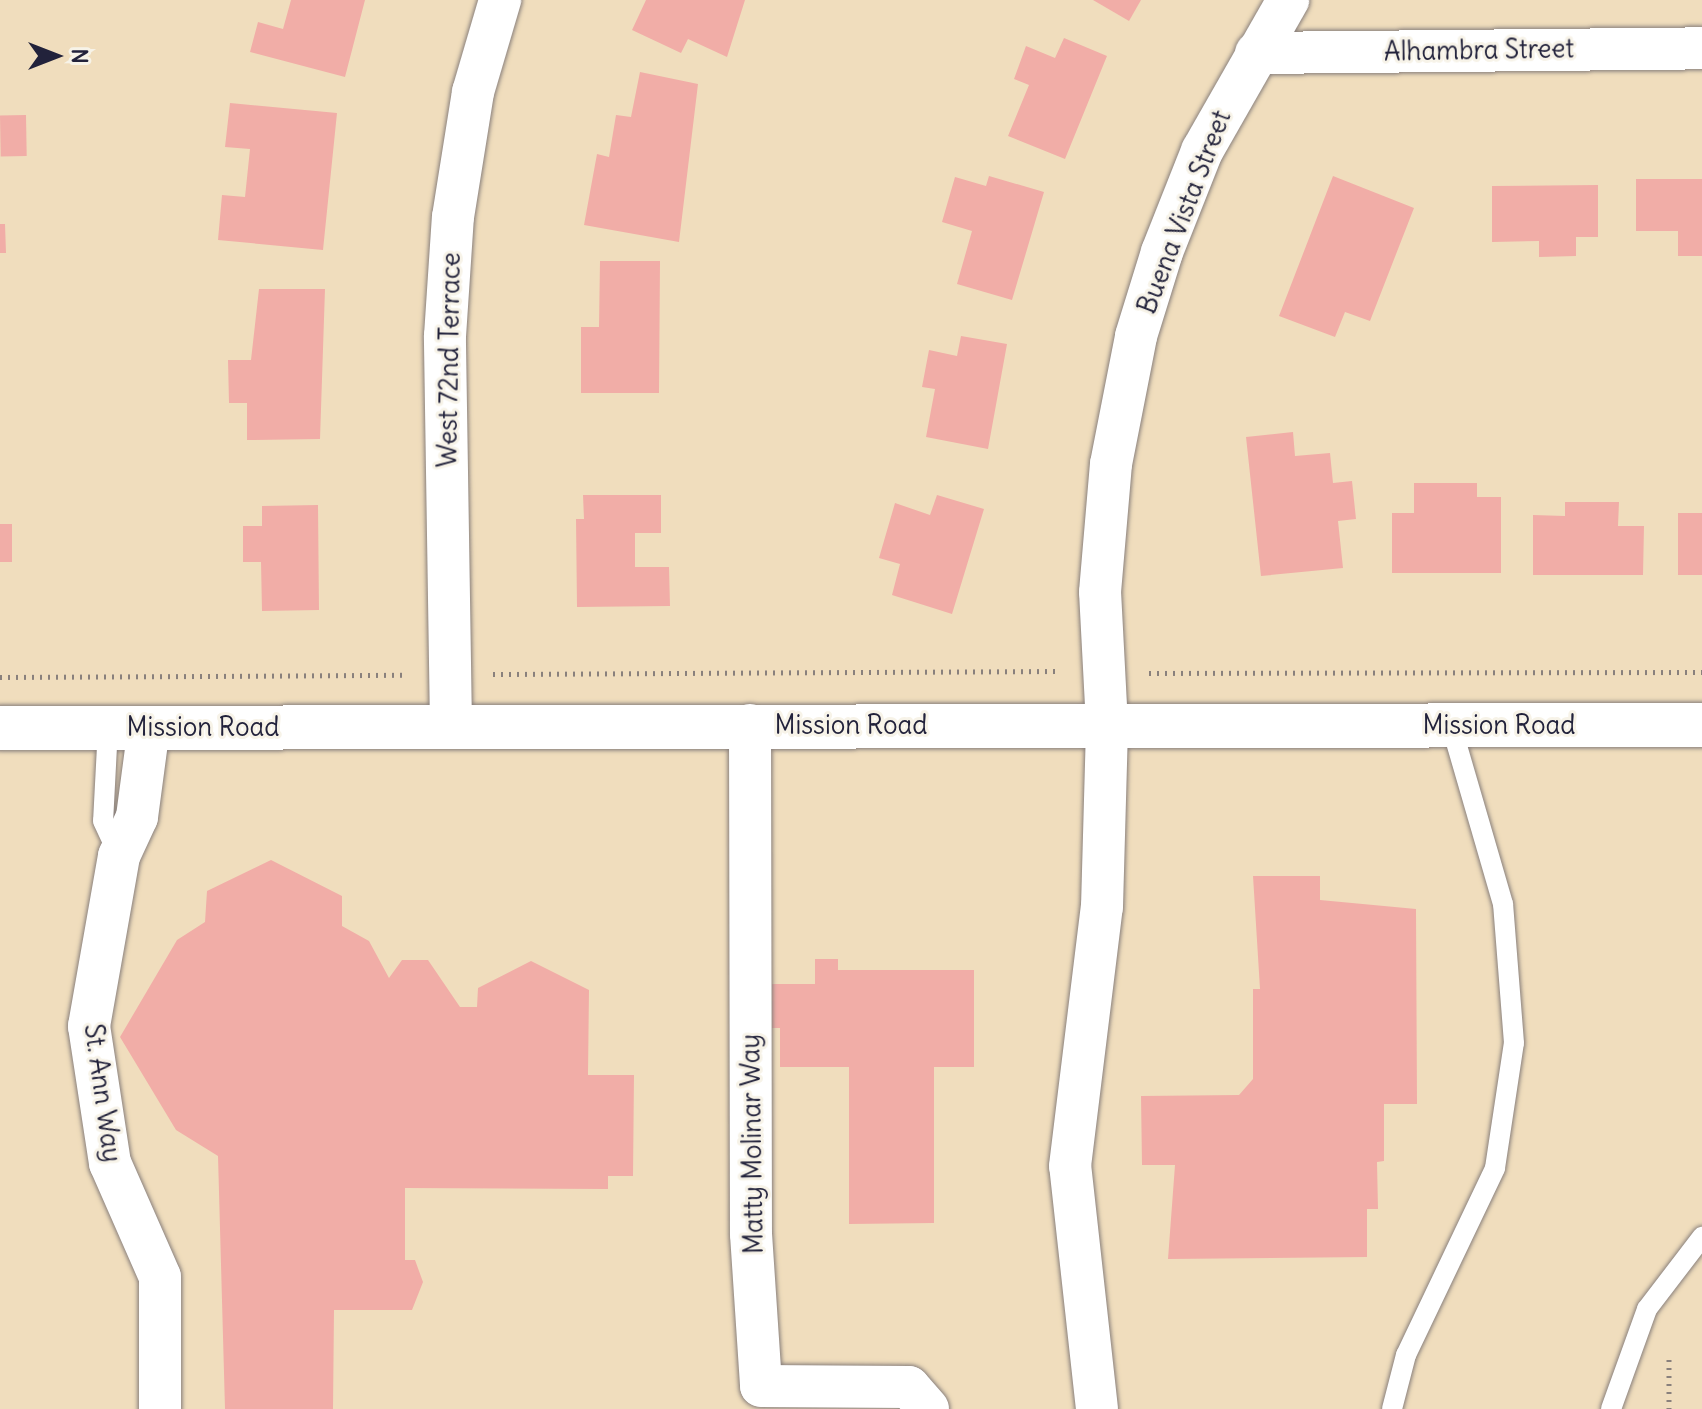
<!DOCTYPE html>
<html>
<head>
<meta charset="utf-8">
<style>
  body { margin:0 }
  #map { position:relative; width:1702px; height:1409px; overflow:hidden; background:#f0ddbd; font-family:Delius,sans-serif }
  div>[style] { position:absolute }
  .building>* { inset:0; background:#f1ada7; transform-origin:0 0 }
  .path>* { height:5px; margin-top:-2.5px; transform-origin:0; background:repeating-linear-gradient(90deg,#89807c 0 2px,transparent 0 8px) }
  .roads { filter:drop-shadow(0 0 2px #89807c) drop-shadow(0 0 2px #89807c) }
  .lane>* { height:20px; margin:-10px; padding:0 10px; transform-origin:10px; border-radius:10px; background:#fff }
  .street>* { height:42px; margin:-21px; padding:0 21px; transform-origin:21px; border-radius:21px; background:#fff }
  .secondary>* { height:44px; margin:-22px; padding:0 22px; transform-origin:22px; border-radius:22px; background:#fff }
  span { translate:-50% -50%; white-space:nowrap; text-align:center; line-height:1.15; -webkit-text-stroke:6px #f7f3e8; paint-order:stroke }
  .street-label { font-size:26px; color:#22223b }
  .north { position:absolute; left:16px; top:16px; width:80px; height:80px; -webkit-text-stroke:6px #f7f3e8; paint-order:stroke; rotate:90deg; font-size:22px; font-weight:700; line-height:32px; text-align:center; color:#22223b }
  .north::after { content:''; display:block; margin:auto; width:28px; height:36px; background:#22223b; clip-path:polygon(50% 0,100% 100%,50% 72%,0 100%) }
</style>
</head>
<body>
<div id="map">
  <div class="building">
    <div style="clip-path:polygon(291px 0,365px 0,345px 77px,250px 52px,258px 22px,283px 29px)"></div>
    <div style="clip-path:polygon(646px 0,745px 0,727px 57px,688px 39px,681px 53px,632px 30px)"></div>
    <div style="clip-path:polygon(1093px 0,1141px 0,1129px 21px)"></div>
    <div style="clip-path:polygon(1064px 38px,1107px 56px,1065px 159px,1008px 136px,1029px 85px,1014px 79px,1026px 46px,1055px 58px)"></div>
    <div style="clip-path:polygon(640px 72px,698px 84px,679px 242px,584px 225px,597px 154px,609px 157px,616px 115px,631px 117px)"></div>
    <div style="clip-path:polygon(230px 103px,337px 113px,323px 250px,218px 240px,222px 195px,245px 197px,250px 149px,225px 147px)"></div>
    <div style="left:26px;top:115px;width:41px;height:26px;rotate:89deg"></div>
    <div style="clip-path:polygon(989px 176px,1044px 192px,1012px 300px,957px 284px,972px 231px,942px 222px,955px 177px,986px 186px)"></div>
    <div style="clip-path:polygon(1333px 176px,1414px 208px,1370px 321px,1345px 312px,1335px 337px,1279px 316px)"></div>
    <div style="clip-path:polygon(1636px 179px,1702px 179px,1702px 256px,1678px 256px,1678px 231px,1636px 231px)"></div>
    <div style="clip-path:polygon(1598px 185px,1598px 237px,1576px 237px,1576px 256px,1539px 257px,1539px 241px,1492px 242px,1492px 186px)"></div>
    <div style="clip-path:polygon(0 224px,5px 224px,6px 253px,0 253px)"></div>
    <div style="clip-path:polygon(600px 261px,660px 261px,659px 393px,581px 393px,581px 327px,599px 327px)"></div>
    <div style="clip-path:polygon(259px 289px,325px 289px,320px 439px,247px 440px,247px 403px,229px 403px,228px 360px,251px 360px)"></div>
    <div style="clip-path:polygon(961px 336px,1007px 344px,988px 449px,926px 437px,935px 389px,922px 387px,929px 350px,957px 356px)"></div>
    <div style="clip-path:polygon(1293px 432px,1295px 456px,1330px 453px,1333px 483px,1352px 481px,1356px 519px,1338px 521px,1343px 568px,1261px 576px,1246px 437px)"></div>
    <div style="clip-path:polygon(1414px 483px,1477px 483px,1477px 497px,1501px 497px,1501px 573px,1392px 573px,1392px 513px,1414px 513px)"></div>
    <div style="clip-path:polygon(583px 495px,661px 495px,661px 533px,635px 533px,635px 567px,669px 567px,670px 606px,577px 607px,576px 519px,584px 519px)"></div>
    <div style="clip-path:polygon(937px 495px,984px 509px,952px 614px,892px 595px,900px 564px,879px 558px,895px 503px,930px 515px)"></div>
    <div style="clip-path:polygon(1565px 502px,1619px 502px,1618px 526px,1644px 526px,1643px 575px,1533px 575px,1533px 515px,1565px 516px)"></div>
    <div style="clip-path:polygon(318px 505px,319px 610px,262px 611px,261px 562px,243px 562px,243px 526px,262px 526px,262px 506px)"></div>
    <div style="left:1678px;top:513px;width:24px;height:62px"></div>
    <div style="left:0;top:524px;width:12px;height:38px"></div>
    <div style="clip-path:polygon(271px 860px,342px 896px,342px 926px,369px 941px,389px 978px,402px 960px,428px 960px,460px 1007px,477px 1007px,478px 988px,531px 961px,589px 990px,588px 1075px,634px 1075px,633px 1176px,608px 1176px,608px 1189px,405px 1188px,405px 1260px,415px 1260px,423px 1282px,412px 1310px,334px 1310px,333px 1409px,225px 1409px,218px 1156px,176px 1130px,120px 1037px,177px 940px,205px 922px,207px 891px)"></div>
    <div style="clip-path:polygon(1253px 876px,1320px 876px,1320px 900px,1416px 909px,1417px 1104px,1384px 1104px,1384px 1161px,1377px 1162px,1378px 1209px,1367px 1209px,1367px 1257px,1168px 1259px,1175px 1165px,1142px 1165px,1141px 1096px,1239px 1095px,1253px 1079px,1253px 989px,1260px 989px)"></div>
    <div style="clip-path:polygon(815px 959px,838px 959px,838px 970px,974px 970px,974px 1067px,934px 1067px,934px 1223px,849px 1224px,849px 1067px,780px 1067px,780px 1028px,772px 1028px,772px 984px,815px 984px)"></div>
  </div>
  <div class="path">
    <div style="left:1149px;top:673px;width:553px;rotate:-0.1deg"></div>
    <div style="left:493px;top:674px;width:566px;rotate:-0.3deg"></div>
    <div style="left:0;top:677px;width:407px;rotate:-0.3deg"></div>
    <div style="left:1669px;top:1409px;width:53px;rotate:-90deg"></div>
  </div>
  <div class="roads">
    <div class="lane">
      <div style="left:108px;top:727px;width:94px;rotate:93deg"></div>
      <div style="left:103px;top:821px;width:38px;rotate:65deg"></div>
      <div style="left:1392px;top:1409px;width:56px;rotate:-75.5deg"></div>
      <div style="left:1406px;top:1355px;width:207px;rotate:-64.5deg"></div>
      <div style="left:1495px;top:1168px;width:126px;rotate:-81.4deg"></div>
      <div style="left:1514px;top:1043px;width:139px;rotate:-94.5deg"></div>
      <div style="left:1503px;top:904px;width:186px;rotate:-106.2deg"></div>
      <div style="left:1611px;top:1409px;width:106px;rotate:-70.2deg"></div>
      <div style="left:1647px;top:1309px;width:91px;rotate:-52.6deg"></div>
    </div>
    <div class="street">
      <div style="left:1256px;top:53px;width:446px;rotate:-0.6deg"></div>
      <div style="left:750px;top:725px;width:509px;rotate:89.89deg"></div>
      <div style="left:751px;top:1234px;width:152px;rotate:86.2deg"></div>
      <div style="left:761px;top:1386px;width:148px;rotate:0.4deg"></div>
      <div style="left:909px;top:1387px;width:29px;rotate:49deg"></div>
      <div style="left:451px;top:726px;width:390px;rotate:-90.9deg"></div>
      <div style="left:445px;top:336px;width:119px;rotate:-86.2deg"></div>
      <div style="left:453px;top:217px;width:127px;rotate:-80.9deg"></div>
      <div style="left:473px;top:92px;width:96px;rotate:-73.6deg"></div>
      <div style="left:149px;top:727px;width:91px;rotate:97.6deg"></div>
      <div style="left:137px;top:817px;width:43px;rotate:114.8deg"></div>
      <div style="left:119px;top:856px;width:173px;rotate:100deg"></div>
      <div style="left:89px;top:1026px;width:139px;rotate:81.3deg"></div>
      <div style="left:110px;top:1163px;width:124px;rotate:66.3deg"></div>
      <div style="left:160px;top:1277px;width:132px;rotate:90deg"></div>
      <div style="left:1097px;top:1409px;width:244px;rotate:-96.3deg"></div>
      <div style="left:1070px;top:1166px;width:261px;rotate:-83deg"></div>
      <div style="left:1102px;top:907px;width:182px;rotate:-88.4deg"></div>
      <div style="left:1107px;top:725px;width:133px;rotate:-93deg"></div>
      <div style="left:1100px;top:592px;width:128px;rotate:-85.1deg"></div>
      <div style="left:1111px;top:464px;width:130px;rotate:-78.9deg"></div>
      <div style="left:1136px;top:336px;width:88px;rotate:-72.8deg"></div>
      <div style="left:1162px;top:252px;width:109px;rotate:-68.4deg"></div>
      <div style="left:1202px;top:151px;width:174px;rotate:-60.3deg"></div>
    </div>
    <div class="secondary">
      <div style="left:0;top:728px;width:1702px;rotate:-0.1deg"></div>
    </div>
  </div>
  <div class="street-label">
    <span style="left:1479px;top:50px;rotate:-1deg">Alhambra Street</span>
    <span style="left:1184px;top:212px;rotate:-69deg">Buena Vista Street</span>
    <span style="left:449px;top:360px;rotate:-89deg">West 72nd Terrace</span>
    <span style="left:851px;top:725px">Mission Road</span>
    <span style="left:1499px;top:725px">Mission Road</span>
    <span style="left:203px;top:727px">Mission Road</span>
    <span style="left:103px;top:1093px;rotate:82deg">St. Ann Way</span>
    <span style="left:752px;top:1144px;rotate:-91deg">Matty Molinar Way</span>
  </div>
  <div class="north">N</div>
</div>
</body>
</html>
